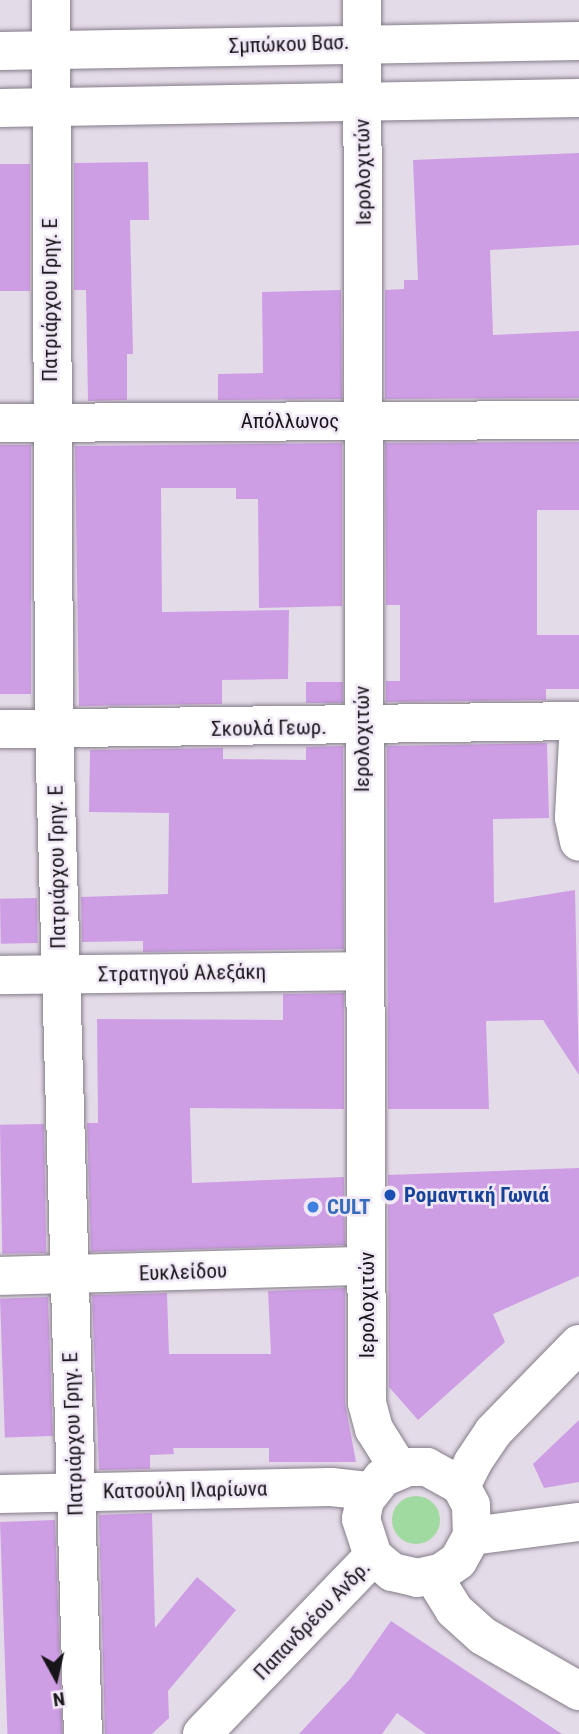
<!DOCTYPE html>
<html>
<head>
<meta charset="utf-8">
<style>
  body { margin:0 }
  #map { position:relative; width:579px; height:1734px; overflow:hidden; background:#e4dbe8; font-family:"Roboto Condensed",sans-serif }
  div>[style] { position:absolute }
  .green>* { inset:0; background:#a1daa0 }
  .round { border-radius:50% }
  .building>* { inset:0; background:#ce9ee5; transform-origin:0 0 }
  .roads { filter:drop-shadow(0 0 2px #857d89) drop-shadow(0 0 2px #857d89) }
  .minor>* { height:38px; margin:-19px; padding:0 19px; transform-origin:19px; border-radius:19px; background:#fff }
  .major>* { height:38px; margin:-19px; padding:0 19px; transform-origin:19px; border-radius:19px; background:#fff }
  .dots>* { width:19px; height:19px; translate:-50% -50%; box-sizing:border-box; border:4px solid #f1e8f6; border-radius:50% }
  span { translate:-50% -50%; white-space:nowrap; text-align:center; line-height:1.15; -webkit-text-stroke:5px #f1e8f6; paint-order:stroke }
  .street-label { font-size:21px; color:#18151a }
  .transit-label { font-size:21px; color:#164399; font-weight:700 }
  .left { translate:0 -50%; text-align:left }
  .shop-label { font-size:21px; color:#366cbe; font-weight:700 }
  .north { position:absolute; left:21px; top:1643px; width:70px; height:70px; -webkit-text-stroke:5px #f1e8f6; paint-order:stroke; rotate:172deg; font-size:19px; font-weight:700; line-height:28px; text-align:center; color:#18151a }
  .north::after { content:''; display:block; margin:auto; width:24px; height:32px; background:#18151a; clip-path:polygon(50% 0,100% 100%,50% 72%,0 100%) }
</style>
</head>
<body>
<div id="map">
  <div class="green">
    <div class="round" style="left:392px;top:1496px;width:48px;height:48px"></div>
  </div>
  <div class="building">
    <div style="clip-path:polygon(579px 153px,579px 245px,490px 250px,493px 335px,579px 331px,579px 398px,385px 399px,385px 290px,404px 289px,404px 280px,418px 280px,413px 160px)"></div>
    <div style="clip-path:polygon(148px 162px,149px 220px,130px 220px,133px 354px,127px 354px,127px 400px,88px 401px,86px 290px,74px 290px,74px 163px)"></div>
    <div style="left:30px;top:164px;width:127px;height:30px;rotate:90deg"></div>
    <div style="clip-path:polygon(341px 290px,342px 399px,218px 400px,218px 374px,263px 373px,262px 292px)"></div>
    <div style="clip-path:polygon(579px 442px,579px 510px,537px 510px,537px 635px,579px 635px,579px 689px,546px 689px,546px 700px,386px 702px,386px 681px,400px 681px,400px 605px,386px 605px,385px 443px)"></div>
    <div style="clip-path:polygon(342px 443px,342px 606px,259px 608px,258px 499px,236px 499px,236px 488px,161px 488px,162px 612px,289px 610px,288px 679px,222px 680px,222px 704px,79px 706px,75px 446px)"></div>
    <div style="left:0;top:445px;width:31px;height:249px"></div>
    <div style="left:306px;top:682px;width:37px;height:21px"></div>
    <div style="clip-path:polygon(547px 743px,549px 818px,493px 819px,494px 903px,575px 890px,579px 1075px,543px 1020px,486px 1021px,489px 1109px,388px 1109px,387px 746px)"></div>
    <div style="clip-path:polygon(343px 746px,344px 949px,143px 952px,143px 941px,82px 942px,81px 897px,168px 894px,169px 813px,89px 812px,90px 750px,223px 748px,223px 759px,306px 760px,306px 747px)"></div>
    <div style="left:37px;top:898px;width:45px;height:37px;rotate:89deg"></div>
    <div style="clip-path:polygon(344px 993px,344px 1109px,190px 1108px,192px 1183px,344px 1177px,345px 1245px,91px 1252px,87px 1123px,98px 1123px,97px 1019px,283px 1020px,283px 994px)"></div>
    <div style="left:44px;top:1124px;width:129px;height:44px;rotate:89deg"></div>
    <div style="clip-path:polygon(579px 1168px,579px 1276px,493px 1314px,505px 1342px,418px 1420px,389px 1387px,388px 1175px)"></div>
    <div style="clip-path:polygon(345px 1288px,345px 1403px,356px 1462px,269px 1462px,269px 1448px,173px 1448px,174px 1454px,150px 1455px,150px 1469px,99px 1470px,92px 1295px,167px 1293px,169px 1354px,271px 1354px,268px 1291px)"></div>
    <div style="left:48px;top:1297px;width:139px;height:48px;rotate:88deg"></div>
    <div style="clip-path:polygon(579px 1420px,579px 1482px,544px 1488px,533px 1464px)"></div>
    <div style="clip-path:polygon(152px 1513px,155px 1628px,197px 1577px,236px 1610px,168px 1691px,169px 1718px,152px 1734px,105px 1734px,99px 1515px)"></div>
    <div style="left:55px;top:1520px;width:214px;height:55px;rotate:88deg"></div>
    <div style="clip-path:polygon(391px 1621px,562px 1734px,426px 1734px,397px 1713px,382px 1734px,299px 1734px,350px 1679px)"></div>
  </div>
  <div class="roads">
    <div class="minor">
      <div style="left:51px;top:0;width:730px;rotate:89.76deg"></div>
      <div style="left:54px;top:730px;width:1004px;rotate:88.35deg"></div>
      <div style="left:362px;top:0;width:1403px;rotate:89.8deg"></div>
      <div style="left:367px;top:1403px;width:27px;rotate:75deg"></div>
      <div style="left:374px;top:1429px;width:47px;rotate:58deg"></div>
      <div style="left:0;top:423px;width:579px;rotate:-0.3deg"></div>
      <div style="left:579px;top:721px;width:97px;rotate:93deg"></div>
      <div style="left:574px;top:818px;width:24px;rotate:78deg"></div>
      <div style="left:0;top:729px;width:579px;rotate:-0.79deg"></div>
      <div style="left:0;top:975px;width:363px;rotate:-0.6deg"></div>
      <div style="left:0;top:1276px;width:366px;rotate:-1.6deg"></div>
      <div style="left:0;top:1494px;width:331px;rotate:-1.2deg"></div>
      <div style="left:331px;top:1487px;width:39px;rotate:6deg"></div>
      <div style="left:472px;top:1536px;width:108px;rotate:-7.5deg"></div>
      <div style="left:373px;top:1556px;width:39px;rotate:-108deg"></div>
      <div style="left:361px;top:1519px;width:19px;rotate:-78deg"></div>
      <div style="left:365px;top:1500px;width:28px;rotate:-52deg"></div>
      <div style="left:382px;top:1478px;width:28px;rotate:-23deg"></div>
      <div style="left:408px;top:1467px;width:19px"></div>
      <div style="left:427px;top:1467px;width:39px;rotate:29deg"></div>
      <div style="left:433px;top:1576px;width:40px;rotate:58deg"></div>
      <div style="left:454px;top:1610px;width:39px;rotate:42deg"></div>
      <div style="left:483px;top:1636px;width:111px;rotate:29.8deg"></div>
      <div style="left:202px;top:1734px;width:247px;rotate:-46.1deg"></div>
      <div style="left:373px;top:1556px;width:25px;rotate:40deg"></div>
      <div style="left:392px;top:1572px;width:26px;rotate:13deg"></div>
      <div style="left:417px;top:1578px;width:26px;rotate:-13deg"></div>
      <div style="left:442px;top:1572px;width:19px;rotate:-35deg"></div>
      <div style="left:458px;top:1561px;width:29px;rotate:-61deg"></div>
      <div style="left:472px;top:1536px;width:31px;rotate:-92deg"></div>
      <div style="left:471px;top:1505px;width:21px;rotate:-118deg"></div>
      <div style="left:461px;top:1486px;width:27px;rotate:-63deg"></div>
      <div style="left:473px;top:1462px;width:36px;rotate:-56deg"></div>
      <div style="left:493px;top:1432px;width:123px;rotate:-45.7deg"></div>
    </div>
    <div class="major">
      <div style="left:0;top:51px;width:579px;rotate:-0.99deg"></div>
      <div style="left:0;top:108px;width:579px;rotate:-0.99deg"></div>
    </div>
  </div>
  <div class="dots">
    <div style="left:390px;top:1195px;background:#1a4fb4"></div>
    <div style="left:313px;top:1207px;background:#3f7fe0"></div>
  </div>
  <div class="street-label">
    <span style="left:289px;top:44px;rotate:-2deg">Σμπώκου Βασ.</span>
    <span style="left:363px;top:172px;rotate:-91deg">Ιερολοχιτών</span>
    <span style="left:50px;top:300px;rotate:-90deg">Πατριάρχου Γρηγ. Ε</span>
    <span style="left:290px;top:421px">Απόλλωνος</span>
    <span style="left:269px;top:728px;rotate:-1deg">Σκουλά Γεωρ.</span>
    <span style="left:362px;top:739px;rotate:-90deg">Ιερολοχιτών</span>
    <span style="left:57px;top:867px;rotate:-91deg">Πατριάρχου Γρηγ. Ε</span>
    <span style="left:182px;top:973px;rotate:-1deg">Στρατηγού Αλεξάκη</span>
    <span style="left:183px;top:1272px;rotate:-2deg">Ευκλείδου</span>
    <span style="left:367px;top:1305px;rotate:-90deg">Ιερολοχιτών</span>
    <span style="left:73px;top:1434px;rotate:-92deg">Πατριάρχου Γρηγ. Ε</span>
    <span style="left:185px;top:1490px;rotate:-1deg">Κατσούλη Ιλαρίωνα</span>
    <span style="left:312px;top:1620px;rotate:-46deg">Παπανδρέου Ανδρ.</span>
  </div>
  <div class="transit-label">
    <span class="left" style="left:404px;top:1195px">Ρομαντική Γωνιά</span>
  </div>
  <div class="shop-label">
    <span class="left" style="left:327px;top:1207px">CULT</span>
  </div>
  <div class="north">N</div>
</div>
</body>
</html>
